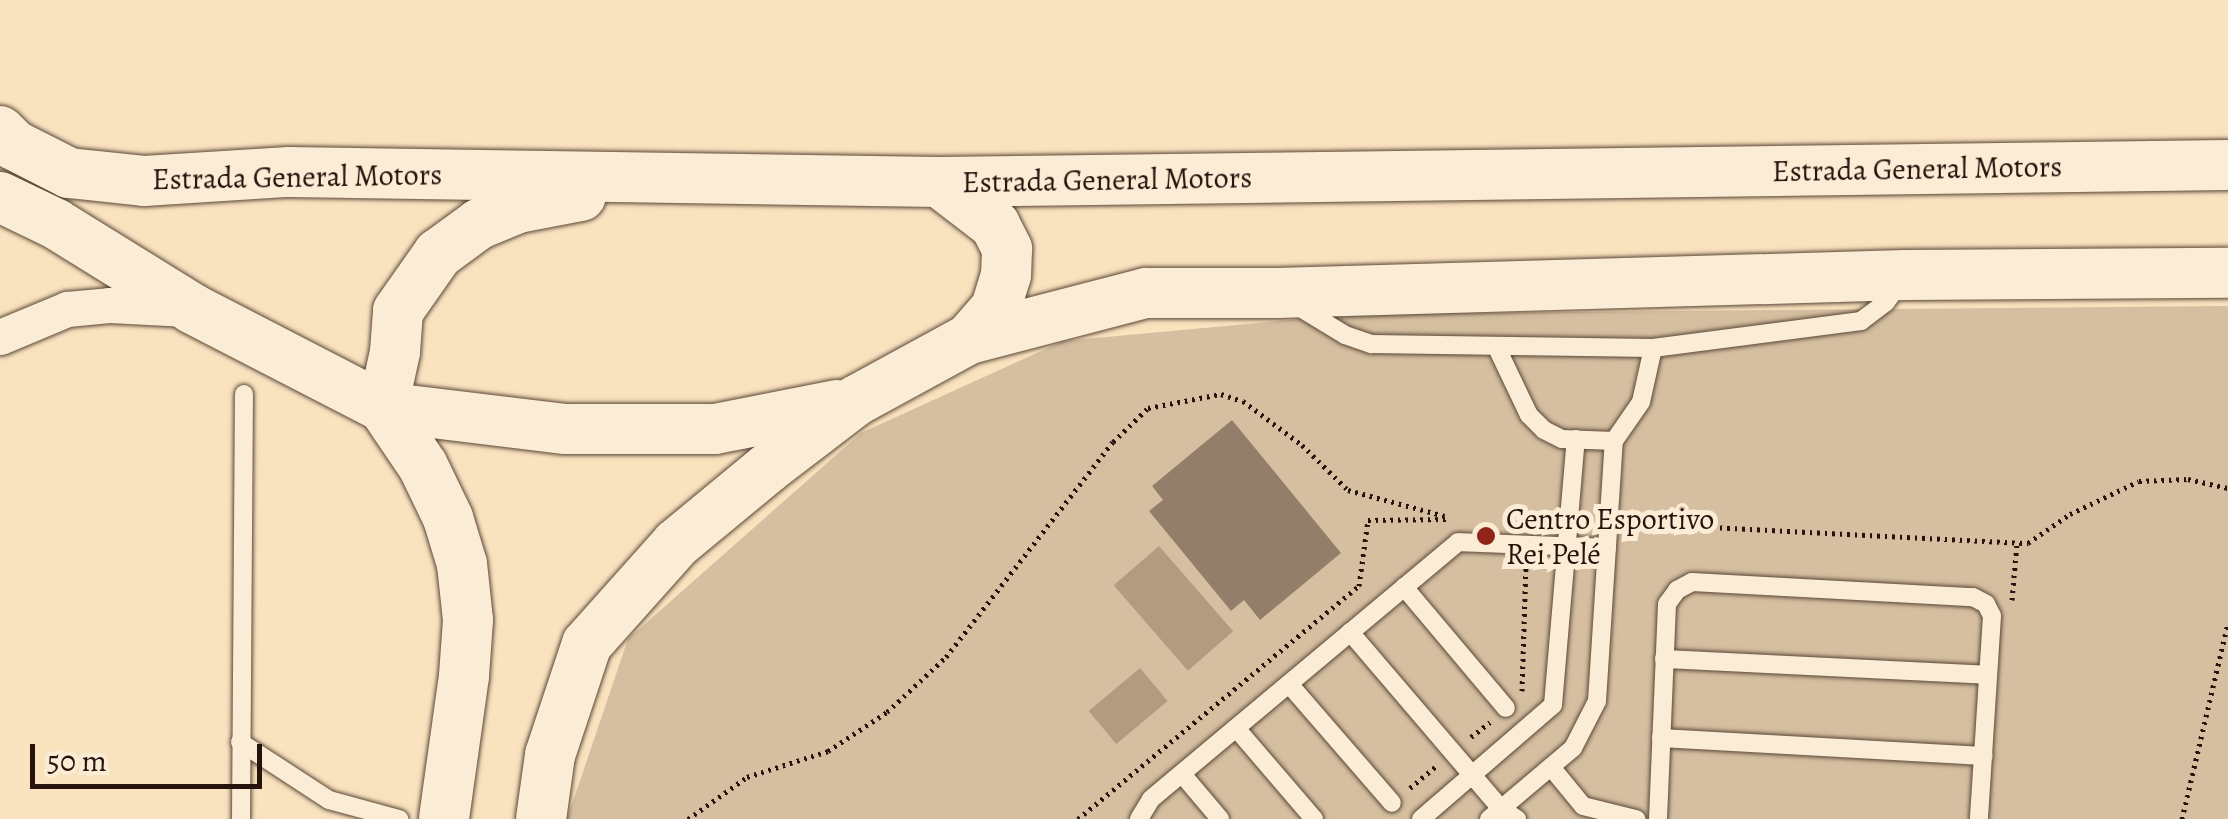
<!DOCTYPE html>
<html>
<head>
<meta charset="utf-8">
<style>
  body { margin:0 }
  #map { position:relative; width:2228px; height:819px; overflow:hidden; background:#f9e2be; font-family:Alegreya,serif }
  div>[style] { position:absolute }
  .green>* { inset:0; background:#d5bfa0 }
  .water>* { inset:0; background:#b19c81; transform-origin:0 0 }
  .building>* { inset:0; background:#937f69 }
  .path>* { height:5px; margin-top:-2.5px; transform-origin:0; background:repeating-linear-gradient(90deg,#25130c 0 2.5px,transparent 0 7.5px) }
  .roads { filter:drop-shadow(0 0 2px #5a4738) drop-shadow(0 0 2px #5a4738) }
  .service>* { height:18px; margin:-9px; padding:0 9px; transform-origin:9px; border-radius:9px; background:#fbecd5 }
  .minor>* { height:35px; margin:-17.5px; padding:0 17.5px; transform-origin:17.5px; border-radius:17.5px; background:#fbecd5 }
  .secondary>* { height:50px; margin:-25px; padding:0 25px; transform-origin:25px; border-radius:25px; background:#fbecd5 }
  .dots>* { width:28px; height:28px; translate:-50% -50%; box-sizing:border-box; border:5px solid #fbecd5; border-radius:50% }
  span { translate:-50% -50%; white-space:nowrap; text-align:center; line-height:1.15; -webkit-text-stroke:10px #fbecd5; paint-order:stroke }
  .street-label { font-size:30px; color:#25130c }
  .poi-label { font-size:30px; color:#25130c }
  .left { translate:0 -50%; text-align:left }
  .scale { position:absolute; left:30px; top:744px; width:232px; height:45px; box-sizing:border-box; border:5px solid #25130c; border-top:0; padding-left:12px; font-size:30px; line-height:35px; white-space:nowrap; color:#25130c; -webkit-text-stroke:8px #fbecd5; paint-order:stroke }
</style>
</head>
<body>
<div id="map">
  <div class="green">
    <div style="clip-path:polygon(2228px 306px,2228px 819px,567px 819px,628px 639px,861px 433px,1063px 341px,1355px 314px)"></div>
  </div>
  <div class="water">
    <div style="left:1159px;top:546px;width:113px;height:60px;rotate:49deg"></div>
    <div style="left:1140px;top:668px;width:43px;height:67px;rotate:50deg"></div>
  </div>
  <div class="building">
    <div style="clip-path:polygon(1232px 420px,1341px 553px,1260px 620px,1244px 600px,1231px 611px,1149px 511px,1163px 500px,1152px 486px)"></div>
  </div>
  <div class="path">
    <div style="left:1630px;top:523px;width:399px;rotate:2.9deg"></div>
    <div style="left:2028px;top:543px;width:51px;rotate:-34.6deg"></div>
    <div style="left:2070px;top:514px;width:76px;rotate:-25.6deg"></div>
    <div style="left:2139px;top:481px;width:49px;rotate:-2.3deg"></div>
    <div style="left:2188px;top:479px;width:41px;rotate:12.7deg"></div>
    <div style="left:2012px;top:600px;width:57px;rotate:-85deg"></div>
    <div style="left:1522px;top:691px;width:124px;rotate:-88.2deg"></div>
    <div style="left:1471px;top:737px;width:24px;rotate:-38deg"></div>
    <div style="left:1410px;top:788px;width:34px;rotate:-40deg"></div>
    <div style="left:688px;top:819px;width:72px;rotate:-35.4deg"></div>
    <div style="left:747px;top:777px;width:85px;rotate:-17.8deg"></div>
    <div style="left:828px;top:751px;width:71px;rotate:-33.5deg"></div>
    <div style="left:887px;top:712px;width:81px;rotate:-43deg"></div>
    <div style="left:946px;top:657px;width:272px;rotate:-52.2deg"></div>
    <div style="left:1113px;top:442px;width:49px;rotate:-44.2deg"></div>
    <div style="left:1148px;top:408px;width:74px;rotate:-10.9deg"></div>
    <div style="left:1221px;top:394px;width:23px;rotate:18deg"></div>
    <div style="left:1243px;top:401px;width:74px;rotate:36.7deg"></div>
    <div style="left:1302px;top:445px;width:64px;rotate:44.4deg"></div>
    <div style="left:1348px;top:490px;width:100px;rotate:15deg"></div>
    <div style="left:1078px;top:819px;width:365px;rotate:-39.7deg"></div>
    <div style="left:1359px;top:586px;width:67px;rotate:-82.2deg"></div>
    <div style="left:1368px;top:520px;width:81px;rotate:-0.7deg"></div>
    <div style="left:2182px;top:819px;width:201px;rotate:-76.8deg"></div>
  </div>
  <div class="roads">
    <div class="service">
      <div style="left:1299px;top:307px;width:54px;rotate:31.3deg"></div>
      <div style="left:1345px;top:335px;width:28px;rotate:19deg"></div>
      <div style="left:1371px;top:344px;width:282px;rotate:0.8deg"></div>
      <div style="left:1653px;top:348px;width:210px;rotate:-7.4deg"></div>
      <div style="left:1861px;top:321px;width:31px;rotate:-37deg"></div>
      <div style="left:1886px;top:302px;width:24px;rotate:-55deg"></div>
      <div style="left:1497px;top:348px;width:74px;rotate:64.5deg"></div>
      <div style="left:1529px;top:415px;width:21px;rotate:45deg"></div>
      <div style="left:1544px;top:430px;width:20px;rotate:27deg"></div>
      <div style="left:1562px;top:439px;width:52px;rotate:2.2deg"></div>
      <div style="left:1614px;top:441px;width:47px;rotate:-55.3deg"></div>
      <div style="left:1641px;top:402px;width:55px;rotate:-77.5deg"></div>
      <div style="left:1404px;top:587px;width:158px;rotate:49.9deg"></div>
      <div style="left:1350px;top:632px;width:233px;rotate:49.5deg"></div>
      <div style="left:1501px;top:809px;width:19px;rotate:32deg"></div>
      <div style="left:1664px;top:659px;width:324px;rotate:2.8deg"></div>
      <div style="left:1289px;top:684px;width:157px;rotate:49.1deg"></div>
      <div style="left:1236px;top:728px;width:120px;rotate:49.4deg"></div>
      <div style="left:1661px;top:738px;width:323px;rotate:3.2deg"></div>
      <div style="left:240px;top:742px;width:106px;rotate:33.1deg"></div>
      <div style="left:329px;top:800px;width:73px;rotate:15.2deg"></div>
      <div style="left:1551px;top:767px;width:50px;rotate:50.6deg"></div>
      <div style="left:1583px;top:806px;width:55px;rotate:13.8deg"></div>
      <div style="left:1182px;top:774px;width:59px;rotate:49.8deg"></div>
      <div style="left:241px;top:819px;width:425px;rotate:-89.6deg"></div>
      <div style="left:1139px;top:819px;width:23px;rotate:-59deg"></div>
      <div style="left:1151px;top:799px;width:400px;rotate:-39.9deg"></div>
      <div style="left:1458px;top:542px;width:149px;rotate:2.3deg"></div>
      <div style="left:1421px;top:819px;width:174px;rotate:-40.8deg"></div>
      <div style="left:1553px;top:705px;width:267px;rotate:-85.1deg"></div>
      <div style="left:1489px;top:819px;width:110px;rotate:-40.2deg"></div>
      <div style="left:1573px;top:748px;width:53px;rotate:-62.9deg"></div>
      <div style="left:1597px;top:701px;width:261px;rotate:-86.3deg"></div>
      <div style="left:1658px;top:819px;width:215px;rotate:-87.6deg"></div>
      <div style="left:1667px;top:604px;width:17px;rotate:-54deg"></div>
      <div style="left:1677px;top:590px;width:17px;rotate:-28deg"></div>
      <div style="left:1692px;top:582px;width:281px;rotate:3.1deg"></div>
      <div style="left:1973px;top:597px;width:15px;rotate:28deg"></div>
      <div style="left:1986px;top:604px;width:13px;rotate:63deg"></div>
      <div style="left:1992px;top:616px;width:203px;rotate:93.7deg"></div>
    </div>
    <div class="minor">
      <div style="left:0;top:337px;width:73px;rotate:-22.7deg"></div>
      <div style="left:67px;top:309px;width:42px;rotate:-5.4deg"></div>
      <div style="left:109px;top:305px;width:79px;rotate:2.9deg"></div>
    </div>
    <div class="secondary">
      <div style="left:0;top:131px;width:20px;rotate:45deg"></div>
      <div style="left:14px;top:145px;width:62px;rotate:27deg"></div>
      <div style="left:69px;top:173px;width:75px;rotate:6.1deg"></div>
      <div style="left:144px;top:181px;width:145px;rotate:-3.6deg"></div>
      <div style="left:289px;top:172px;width:650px;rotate:0.88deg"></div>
      <div style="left:939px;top:182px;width:1289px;rotate:-0.76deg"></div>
      <div style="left:939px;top:182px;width:71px;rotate:37.5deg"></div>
      <div style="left:995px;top:225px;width:27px;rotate:63deg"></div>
      <div style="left:1007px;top:249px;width:26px;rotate:92deg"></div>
      <div style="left:1006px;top:275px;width:34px;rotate:107deg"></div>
      <div style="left:996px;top:308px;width:41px;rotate:131.1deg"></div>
      <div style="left:0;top:197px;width:62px;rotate:25.7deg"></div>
      <div style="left:56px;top:224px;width:161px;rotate:31.8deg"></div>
      <div style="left:193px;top:309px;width:214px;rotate:27.3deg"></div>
      <div style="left:383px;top:407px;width:184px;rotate:6.9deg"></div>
      <div style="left:566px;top:429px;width:149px"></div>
      <div style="left:715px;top:429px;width:124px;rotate:-11.1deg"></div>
      <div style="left:383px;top:407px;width:56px;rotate:-77.7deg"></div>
      <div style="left:395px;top:352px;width:41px;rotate:-85.8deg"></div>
      <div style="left:398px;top:311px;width:70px;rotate:-54.9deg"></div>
      <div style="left:438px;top:254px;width:51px;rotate:-36.2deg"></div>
      <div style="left:479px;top:224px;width:42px;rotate:-22.3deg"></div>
      <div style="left:518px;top:208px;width:64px;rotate:-10.8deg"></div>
      <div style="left:383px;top:407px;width:71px;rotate:55.9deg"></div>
      <div style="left:423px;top:466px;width:58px;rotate:64.3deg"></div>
      <div style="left:448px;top:518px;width:48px;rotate:73.1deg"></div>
      <div style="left:462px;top:564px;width:56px;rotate:83.9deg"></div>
      <div style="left:468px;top:620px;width:56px;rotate:94.1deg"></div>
      <div style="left:464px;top:676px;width:144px;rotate:98deg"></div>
      <div style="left:541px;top:819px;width:65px;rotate:-82deg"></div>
      <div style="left:550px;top:755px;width:117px;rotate:-71.6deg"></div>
      <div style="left:587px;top:644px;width:134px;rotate:-48.3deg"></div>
      <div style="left:676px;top:544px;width:119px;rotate:-39.6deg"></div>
      <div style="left:768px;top:468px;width:112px;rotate:-37.4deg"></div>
      <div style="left:857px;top:400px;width:128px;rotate:-28.6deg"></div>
      <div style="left:969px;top:339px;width:183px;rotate:-14.6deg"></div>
      <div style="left:1146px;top:293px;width:131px"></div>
      <div style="left:1277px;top:293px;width:628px;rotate:-1.64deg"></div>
      <div style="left:1905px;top:275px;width:323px;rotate:-0.4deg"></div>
    </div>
  </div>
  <div class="dots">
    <div style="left:1486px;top:536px;background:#8f2418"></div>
  </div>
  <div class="street-label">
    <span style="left:1917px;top:169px;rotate:-1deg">Estrada General Motors</span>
    <span style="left:297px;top:177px;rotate:-1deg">Estrada General Motors</span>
    <span style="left:1107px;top:180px;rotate:-1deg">Estrada General Motors</span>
  </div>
  <div class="poi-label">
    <span class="left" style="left:1506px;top:536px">Centro Esportivo<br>Rei Pelé</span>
  </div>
  <div class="scale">50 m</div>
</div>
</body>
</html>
